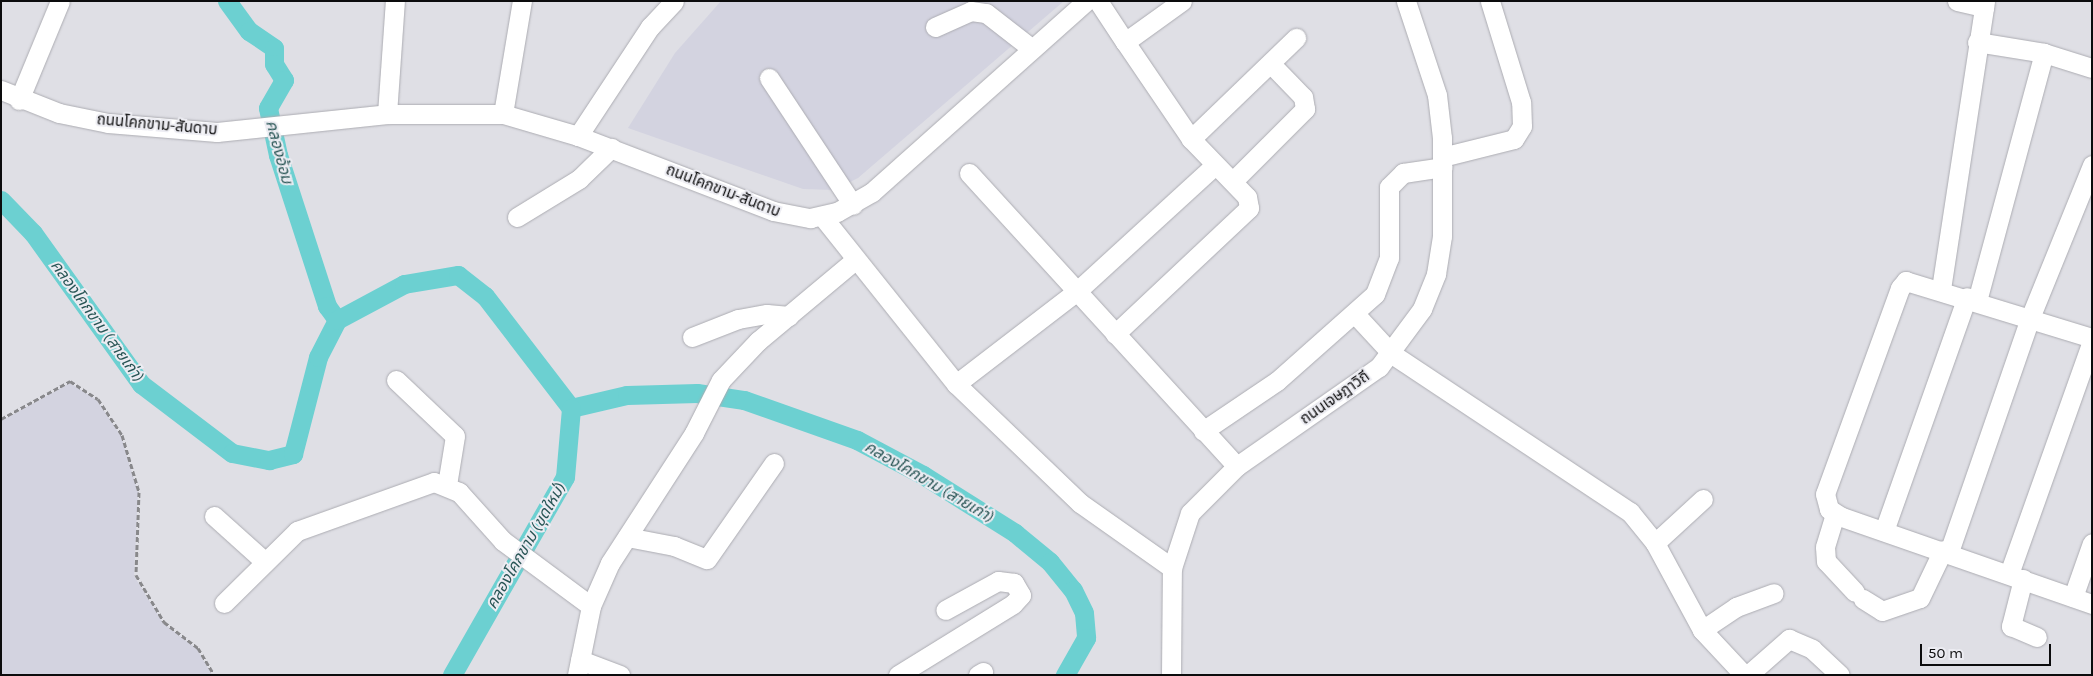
<!DOCTYPE html>
<html>
<head>
<meta charset="utf-8">
<style>
  body { margin:0 }
  #map { position:relative; width:2093px; height:676px; overflow:hidden; background:#dfdfe5; font-family:Karla,"Noto Sans Thai",sans-serif }
  div>[style] { position:absolute }
  .built>* { inset:0; background:#d3d3e0 }
  .canal>* { height:19px; margin:-9.5px; padding:0 9.5px; transform-origin:9.5px; border-radius:9.5px; background:#6cd0d1 }
  .path>* { height:3px; margin-top:-1.5px; transform-origin:0; background:repeating-linear-gradient(90deg,#88888b 0 5px,transparent 0 7.5px) }
  .roads { filter:drop-shadow(0 0 1px #acacb2) drop-shadow(0 0 1px #acacb2) }
  .minor>* { height:19px; margin:-9.5px; padding:0 9.5px; transform-origin:9.5px; border-radius:9.5px; background:#fff }
  span { translate:-50% -50%; white-space:nowrap; text-align:center; line-height:1.15; -webkit-text-stroke:4px #ececf2; paint-order:stroke }
  .street-label { font-size:15px; color:#0c0c0d }
  .water-label { font-size:16px; color:#285555; font-style:italic }
  .frame { position:absolute; inset:0; border:2px solid #0c0c0d; pointer-events:none }
  .scale { position:absolute; left:1920px; top:644px; width:131px; height:22px; box-sizing:border-box; border:2px solid #0c0c0d; border-top:0; padding-left:6px; font-size:15px; line-height:18px; white-space:nowrap; color:#0c0c0d; -webkit-text-stroke:4px #ececf2; paint-order:stroke }
</style>
</head>
<body>
<div id="map">
  <div class="built">
    <div style="clip-path:polygon(721px 1px,1064px 1px,858px 178px,834px 190px,803px 189px,628px 128px,675px 53px)"></div>
    <div style="clip-path:polygon(70px 383px,97px 400px,121px 436px,138px 492px,134px 576px,163px 623px,197px 649px,212px 675px,1px 675px,1px 421px)"></div>
  </div>
  <div class="canal">
    <div style="left:227px;top:1px;width:37px;rotate:54deg"></div>
    <div style="left:249px;top:31px;width:30px;rotate:34deg"></div>
    <div style="left:274px;top:48px;width:16px;rotate:90deg"></div>
    <div style="left:274px;top:64px;width:19px;rotate:58deg"></div>
    <div style="left:284px;top:80px;width:32px;rotate:120deg"></div>
    <div style="left:268px;top:108px;width:48px;rotate:78deg"></div>
    <div style="left:278px;top:155px;width:159px;rotate:72deg"></div>
    <div style="left:327px;top:306px;width:17px;rotate:54deg"></div>
    <div style="left:1px;top:200px;width:46px;rotate:45.9deg"></div>
    <div style="left:33px;top:233px;width:186px;rotate:54.4deg"></div>
    <div style="left:141px;top:384px;width:114px;rotate:37.2deg"></div>
    <div style="left:232px;top:453px;width:38px;rotate:11deg"></div>
    <div style="left:269px;top:460px;width:25px;rotate:-14deg"></div>
    <div style="left:293px;top:454px;width:100px;rotate:-75.5deg"></div>
    <div style="left:318px;top:357px;width:42px;rotate:-62.8deg"></div>
    <div style="left:337px;top:320px;width:76px;rotate:-28.2deg"></div>
    <div style="left:404px;top:284px;width:55px;rotate:-9.5deg"></div>
    <div style="left:458px;top:275px;width:34px;rotate:38deg"></div>
    <div style="left:485px;top:296px;width:141px;rotate:52.5deg"></div>
    <div style="left:571px;top:408px;width:57px;rotate:-13.1deg"></div>
    <div style="left:627px;top:395px;width:70px;rotate:-1.6deg"></div>
    <div style="left:697px;top:393px;width:48px;rotate:8.5deg"></div>
    <div style="left:744px;top:400px;width:120px;rotate:19.5deg"></div>
    <div style="left:857px;top:440px;width:75px;rotate:27.9deg"></div>
    <div style="left:923px;top:475px;width:109px;rotate:32.2deg"></div>
    <div style="left:1015px;top:533px;width:45px;rotate:39.6deg"></div>
    <div style="left:1050px;top:562px;width:36px;rotate:51deg"></div>
    <div style="left:1073px;top:590px;width:25px;rotate:64deg"></div>
    <div style="left:1084px;top:613px;width:25px;rotate:85deg"></div>
    <div style="left:1086px;top:638px;width:43px;rotate:119.6deg"></div>
    <div style="left:452px;top:675px;width:228px;rotate:-60.3deg"></div>
    <div style="left:565px;top:477px;width:69px;rotate:-85deg"></div>
  </div>
  <div class="path">
    <div style="left:1px;top:419px;width:79px;rotate:-28.8deg"></div>
    <div style="left:70px;top:381px;width:33px;rotate:33deg"></div>
    <div style="left:98px;top:399px;width:43px;rotate:56.3deg"></div>
    <div style="left:122px;top:435px;width:59px;rotate:73.4deg"></div>
    <div style="left:139px;top:492px;width:83px;rotate:92.1deg"></div>
    <div style="left:136px;top:575px;width:55px;rotate:59.2deg"></div>
    <div style="left:164px;top:622px;width:43px;rotate:37.4deg"></div>
    <div style="left:198px;top:648px;width:31px;rotate:59deg"></div>
  </div>
  <div class="roads">
    <div class="minor">
      <div style="left:1098px;top:1px;width:49px;rotate:56.6deg"></div>
      <div style="left:1957px;top:1px;width:28px;rotate:13deg"></div>
      <div style="left:935px;top:27px;width:39px;rotate:-24deg"></div>
      <div style="left:971px;top:11px;width:15px;rotate:8deg"></div>
      <div style="left:986px;top:13px;width:57px;rotate:37.9deg"></div>
      <div style="left:1977px;top:42px;width:68px;rotate:9.3deg"></div>
      <div style="left:2044px;top:53px;width:50px;rotate:17.4deg"></div>
      <div style="left:769px;top:78px;width:152px;rotate:56.5deg"></div>
      <div style="left:1px;top:90px;width:62px;rotate:21.6deg"></div>
      <div style="left:59px;top:113px;width:50px;rotate:11.5deg"></div>
      <div style="left:108px;top:123px;width:109px;rotate:4.7deg"></div>
      <div style="left:217px;top:132px;width:171px;rotate:-6deg"></div>
      <div style="left:387px;top:114px;width:116px"></div>
      <div style="left:503px;top:114px;width:78px;rotate:16.3deg"></div>
      <div style="left:578px;top:136px;width:209px;rotate:21deg"></div>
      <div style="left:773px;top:211px;width:38px;rotate:11deg"></div>
      <div style="left:810px;top:218px;width:28px;rotate:-13deg"></div>
      <div style="left:837px;top:212px;width:40px;rotate:-29.7deg"></div>
      <div style="left:872px;top:192px;width:287px;rotate:-41.7deg"></div>
      <div style="left:19px;top:100px;width:107px;rotate:-67.5deg"></div>
      <div style="left:387px;top:114px;width:113px;rotate:-86deg"></div>
      <div style="left:503px;top:114px;width:115px;rotate:-80.5deg"></div>
      <div style="left:578px;top:136px;width:131px;rotate:-56.6deg"></div>
      <div style="left:650px;top:27px;width:35px;rotate:-47deg"></div>
      <div style="left:1191px;top:139px;width:146px;rotate:-43.9deg"></div>
      <div style="left:1442px;top:157px;width:74px;rotate:-14deg"></div>
      <div style="left:1514px;top:139px;width:15px;rotate:-58deg"></div>
      <div style="left:1522px;top:126px;width:24px;rotate:-92deg"></div>
      <div style="left:1521px;top:102px;width:106px;rotate:-107.1deg"></div>
      <div style="left:969px;top:173px;width:397px;rotate:47.6deg"></div>
      <div style="left:1233px;top:181px;width:102px;rotate:-45deg"></div>
      <div style="left:1305px;top:109px;width:12px;rotate:-99deg"></div>
      <div style="left:1303px;top:97px;width:47px;rotate:-134.1deg"></div>
      <div style="left:822px;top:216px;width:215px;rotate:51.4deg"></div>
      <div style="left:956px;top:384px;width:172px;rotate:43.8deg"></div>
      <div style="left:1080px;top:503px;width:113px;rotate:35.2deg"></div>
      <div style="left:517px;top:217px;width:73px;rotate:-31.5deg"></div>
      <div style="left:579px;top:179px;width:45px;rotate:-44.1deg"></div>
      <div style="left:1941px;top:289px;width:291px;rotate:-81.3deg"></div>
      <div style="left:1977px;top:301px;width:257px;rotate:-74.9deg"></div>
      <div style="left:1355px;top:314px;width:54px;rotate:47.2deg"></div>
      <div style="left:1392px;top:354px;width:286px;rotate:33.6deg"></div>
      <div style="left:1630px;top:512px;width:40px;rotate:51deg"></div>
      <div style="left:1655px;top:543px;width:99px;rotate:61.6deg"></div>
      <div style="left:1702px;top:630px;width:62px;rotate:47deg"></div>
      <div style="left:1115px;top:334px;width:184px;rotate:-43.2deg"></div>
      <div style="left:1249px;top:208px;width:11px;rotate:-100deg"></div>
      <div style="left:1247px;top:197px;width:81px;rotate:-134deg"></div>
      <div style="left:1191px;top:139px;width:117px;rotate:-124.2deg"></div>
      <div style="left:1125px;top:42px;width:70px;rotate:-35.7deg"></div>
      <div style="left:692px;top:337px;width:49px;rotate:-21.4deg"></div>
      <div style="left:738px;top:319px;width:29px;rotate:-10deg"></div>
      <div style="left:767px;top:314px;width:22px;rotate:5deg"></div>
      <div style="left:2092px;top:338px;width:195px;rotate:-163deg"></div>
      <div style="left:1906px;top:281px;width:9px;rotate:131deg"></div>
      <div style="left:1900px;top:288px;width:219px;rotate:110deg"></div>
      <div style="left:1825px;top:494px;width:16px;rotate:75deg"></div>
      <div style="left:1829px;top:509px;width:15px;rotate:32deg"></div>
      <div style="left:1842px;top:517px;width:265px;rotate:19.2deg"></div>
      <div style="left:396px;top:380px;width:81px;rotate:43.5deg"></div>
      <div style="left:455px;top:436px;width:50px;rotate:99.3deg"></div>
      <div style="left:956px;top:384px;width:151px;rotate:-37.5deg"></div>
      <div style="left:1076px;top:292px;width:188px;rotate:-42.4deg"></div>
      <div style="left:1203px;top:431px;width:89px;rotate:-34deg"></div>
      <div style="left:1277px;top:381px;width:131px;rotate:-41.6deg"></div>
      <div style="left:1375px;top:294px;width:39px;rotate:-69deg"></div>
      <div style="left:1389px;top:258px;width:71px;rotate:-90deg"></div>
      <div style="left:1389px;top:187px;width:20px;rotate:-45deg"></div>
      <div style="left:1403px;top:173px;width:40px;rotate:-8.5deg"></div>
      <div style="left:1835px;top:514px;width:34px;rotate:107deg"></div>
      <div style="left:1825px;top:547px;width:14px;rotate:86deg"></div>
      <div style="left:1826px;top:561px;width:42px;rotate:46.9deg"></div>
      <div style="left:214px;top:516px;width:66px;rotate:41.9deg"></div>
      <div style="left:1884px;top:531px;width:248px;rotate:-70.5deg"></div>
      <div style="left:627px;top:537px;width:48px;rotate:10.8deg"></div>
      <div style="left:674px;top:546px;width:35px;rotate:22deg"></div>
      <div style="left:707px;top:559px;width:117px;rotate:-55.1deg"></div>
      <div style="left:1655px;top:543px;width:65px;rotate:-42.5deg"></div>
      <div style="left:1949px;top:552px;width:248px;rotate:-70.9deg"></div>
      <div style="left:2030px;top:318px;width:165px;rotate:-67.9deg"></div>
      <div style="left:2009px;top:574px;width:247px;rotate:-70.4deg"></div>
      <div style="left:2023px;top:579px;width:49px;rotate:104.3deg"></div>
      <div style="left:2011px;top:626px;width:28px;rotate:23deg"></div>
      <div style="left:2073px;top:597px;width:57px;rotate:-70.6deg"></div>
      <div style="left:1863px;top:599px;width:22px;rotate:32deg"></div>
      <div style="left:1882px;top:611px;width:40px;rotate:-18.9deg"></div>
      <div style="left:1920px;top:598px;width:53px;rotate:-64.4deg"></div>
      <div style="left:224px;top:603px;width:103px;rotate:-44.6deg"></div>
      <div style="left:297px;top:531px;width:145px;rotate:-19.7deg"></div>
      <div style="left:434px;top:482px;width:27px;rotate:22deg"></div>
      <div style="left:459px;top:492px;width:66px;rotate:48.1deg"></div>
      <div style="left:503px;top:541px;width:109px;rotate:36.5deg"></div>
      <div style="left:1702px;top:630px;width:41px;rotate:-34.1deg"></div>
      <div style="left:1736px;top:607px;width:40px;rotate:-20.2deg"></div>
      <div style="left:580px;top:660px;width:43px;rotate:20.6deg"></div>
      <div style="left:577px;top:675px;width:70px;rotate:-78.5deg"></div>
      <div style="left:591px;top:606px;width:47px;rotate:-66.2deg"></div>
      <div style="left:610px;top:563px;width:155px;rotate:-57.1deg"></div>
      <div style="left:694px;top:433px;width:59px;rotate:-63deg"></div>
      <div style="left:721px;top:380px;width:54px;rotate:-46.5deg"></div>
      <div style="left:758px;top:341px;width:126px;rotate:-39.9deg"></div>
      <div style="left:898px;top:675px;width:135px;rotate:-31.7deg"></div>
      <div style="left:1013px;top:604px;width:12px;rotate:-48deg"></div>
      <div style="left:1021px;top:595px;width:14px;rotate:-120deg"></div>
      <div style="left:1014px;top:583px;width:16px;rotate:-173deg"></div>
      <div style="left:998px;top:581px;width:60px;rotate:151.3deg"></div>
      <div style="left:978px;top:675px;width:6px;rotate:-31deg"></div>
      <div style="left:1171px;top:675px;width:107px;rotate:-89.5deg"></div>
      <div style="left:1172px;top:568px;width:58px;rotate:-71.9deg"></div>
      <div style="left:1190px;top:513px;width:66px;rotate:-45deg"></div>
      <div style="left:1237px;top:466px;width:173px;rotate:-34.9deg"></div>
      <div style="left:1379px;top:367px;width:72px;rotate:-53.4deg"></div>
      <div style="left:1422px;top:309px;width:38px;rotate:-68deg"></div>
      <div style="left:1436px;top:274px;width:38px;rotate:-81deg"></div>
      <div style="left:1442px;top:236px;width:98px;rotate:-90deg"></div>
      <div style="left:1442px;top:138px;width:43px;rotate:-96.6deg"></div>
      <div style="left:1437px;top:95px;width:99px;rotate:-108.3deg"></div>
      <div style="left:1748px;top:675px;width:55px;rotate:-41.3deg"></div>
      <div style="left:1789px;top:639px;width:25px;rotate:23deg"></div>
      <div style="left:1812px;top:649px;width:38px;rotate:43deg"></div>
    </div>
  </div>
  <div class="street-label">
    <span style="left:157px;top:125px;rotate:5deg">ถนนโคกขาม-สันดาบ</span>
    <span style="left:723px;top:191px;rotate:21deg">ถนนโคกขาม-สันดาบ</span>
    <span style="left:1335px;top:398px;rotate:-35deg">ถนนเจษฎาวิถี</span>
  </div>
  <div class="water-label">
    <span style="left:279px;top:152px;rotate:75deg">คลองอ้อม</span>
    <span style="left:97px;top:321px;rotate:54deg">คลองโคกขาม (สายเก่า)</span>
    <span style="left:929px;top:482px;rotate:30deg">คลองโคกขาม (สายเก่า)</span>
    <span style="left:526px;top:546px;rotate:-60deg">คลองโคกขาม (ขุดใหม่)</span>
  </div>
  <div class="frame"></div>
  <div class="scale">50 m</div>
</div>
</body>
</html>
